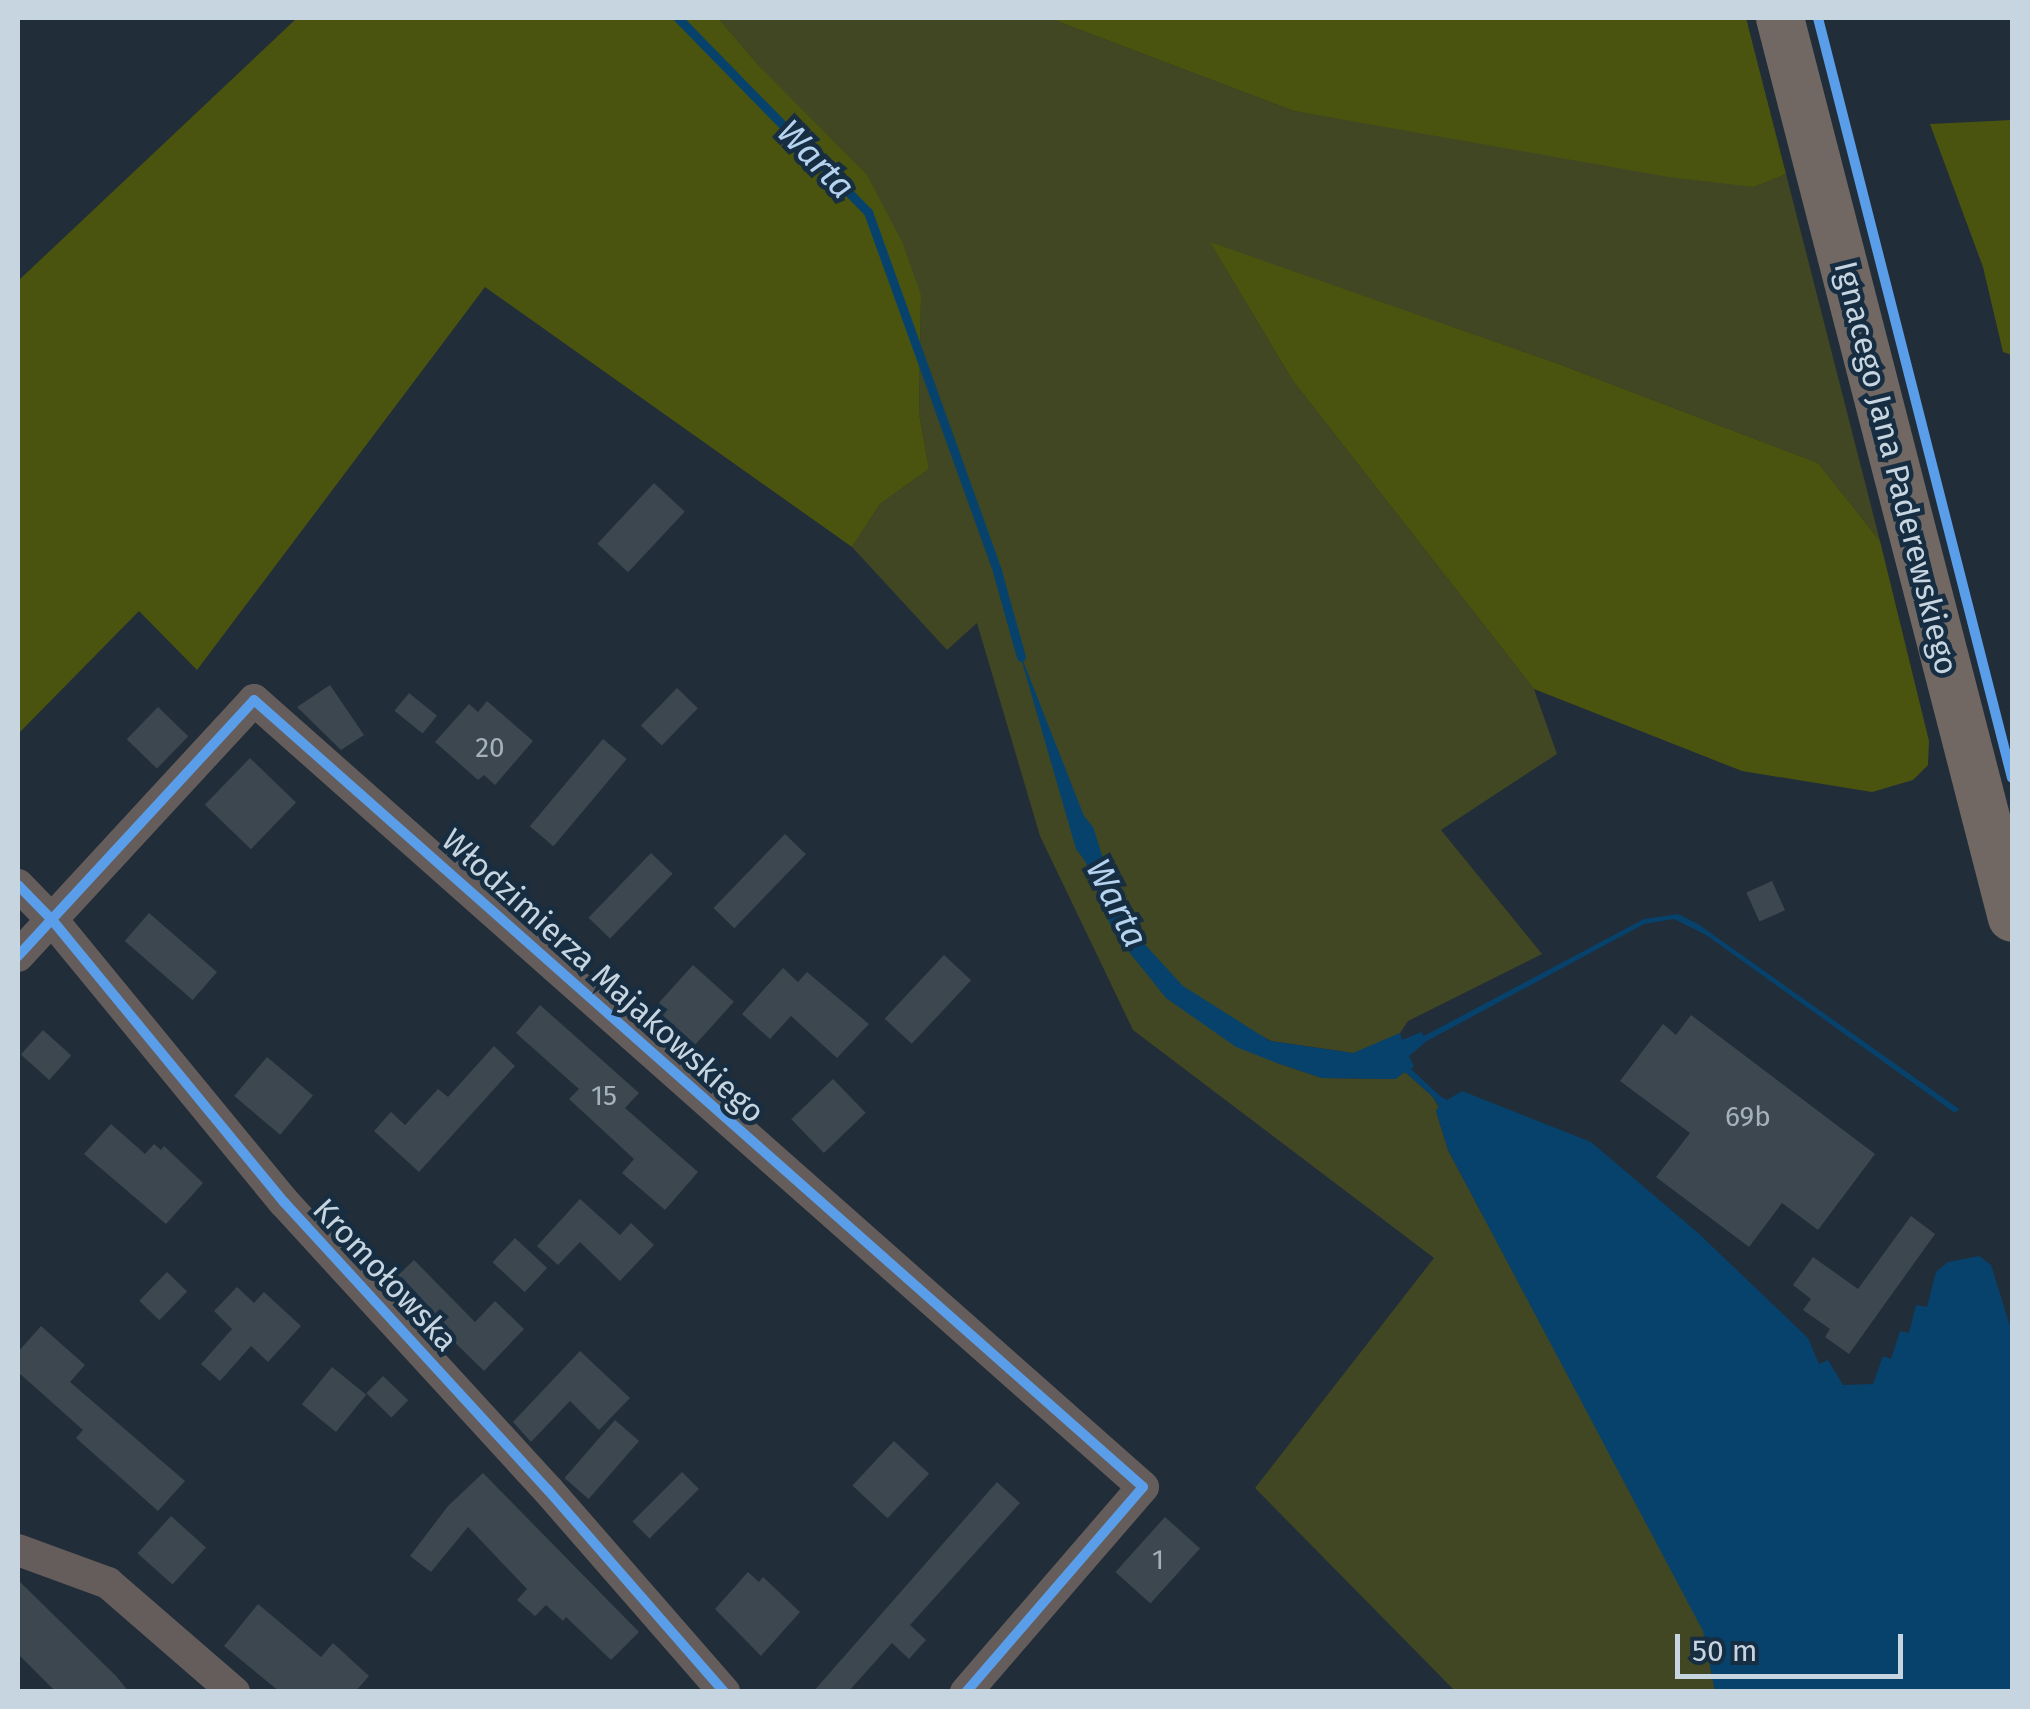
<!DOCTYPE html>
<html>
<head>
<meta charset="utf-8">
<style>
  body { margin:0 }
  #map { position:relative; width:2030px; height:1709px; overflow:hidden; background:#212d38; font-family:"Fira Sans",sans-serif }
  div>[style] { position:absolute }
  .green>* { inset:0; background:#414722 }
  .forest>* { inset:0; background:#4b540e }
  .water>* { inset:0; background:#07426d }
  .stream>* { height:9px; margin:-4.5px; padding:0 4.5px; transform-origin:4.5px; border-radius:4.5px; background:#07426d }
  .building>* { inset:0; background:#3d4750; transform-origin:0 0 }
  .street>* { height:32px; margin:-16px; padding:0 16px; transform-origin:16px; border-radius:16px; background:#645d5b }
  .secondary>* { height:48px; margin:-24px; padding:0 24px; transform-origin:24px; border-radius:24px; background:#716864 }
  .cycleway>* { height:10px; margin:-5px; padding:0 5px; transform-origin:5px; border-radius:5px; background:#5a9eea }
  span { translate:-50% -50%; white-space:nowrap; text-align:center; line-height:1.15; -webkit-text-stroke:9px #172e42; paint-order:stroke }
  .number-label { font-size:28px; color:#a4b2bd }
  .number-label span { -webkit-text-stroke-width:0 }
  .street-label { font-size:32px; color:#c7d5e1 }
  .water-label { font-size:35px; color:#b5d3ef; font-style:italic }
  .frame { position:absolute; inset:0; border:20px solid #c7d5e1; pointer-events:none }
  .scale { position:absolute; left:1675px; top:1634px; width:228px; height:45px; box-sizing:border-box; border:5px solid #c7d5e1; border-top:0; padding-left:12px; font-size:30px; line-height:35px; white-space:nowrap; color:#c7d5e1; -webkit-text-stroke:8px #172e42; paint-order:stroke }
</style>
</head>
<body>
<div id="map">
  <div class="green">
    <div style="clip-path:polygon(718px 18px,1049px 18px,1294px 111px,1754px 187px,1786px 174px,1880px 541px,1818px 463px,1556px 363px,1211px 243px,1293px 381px,1534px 689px,1557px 754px,1441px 830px,1542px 954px,1408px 1021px,1400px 1033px,1378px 1046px,1353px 1053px,1271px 1041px,1233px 1020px,1277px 1063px,1322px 1078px,1395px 1079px,1405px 1072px,1432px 1096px,1439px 1107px,1436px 1111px,1448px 1150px,1704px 1631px,1715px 1691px,1455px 1691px,1255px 1488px,1434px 1258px,1133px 1030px,1040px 836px,977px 623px,947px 650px,852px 547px,880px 504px,929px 469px,919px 413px,921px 295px,761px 68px)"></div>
  </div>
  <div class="forest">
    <div style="clip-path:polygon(297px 18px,718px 18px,761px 68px,867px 175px,902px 242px,921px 295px,919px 413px,929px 469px,880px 504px,852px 547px,485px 287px,197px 670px,139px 611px,18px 734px,18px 281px)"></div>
    <div style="clip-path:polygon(1049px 18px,1746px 18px,1786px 174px,1754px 187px,1669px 177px,1294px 111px)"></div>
    <div style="clip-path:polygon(2012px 120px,2012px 355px,2003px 352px,1983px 267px,1930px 124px)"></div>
    <div style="clip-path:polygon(1210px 242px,1556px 363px,1818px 463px,1880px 541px,1929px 741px,1928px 765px,1913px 780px,1872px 792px,1742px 771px,1534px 689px,1293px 381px)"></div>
  </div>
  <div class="water">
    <div style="clip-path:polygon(1018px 648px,1084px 816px,1093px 827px,1118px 905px,1139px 938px,1183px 986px,1270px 1041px,1353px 1053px,1400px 1033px,1402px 1040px,1421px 1032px,1424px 1036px,1644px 919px,1678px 914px,1698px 924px,1959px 1109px,1955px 1113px,1706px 935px,1674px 919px,1644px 924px,1427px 1041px,1409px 1056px,1414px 1066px,1411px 1069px,1440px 1096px,1447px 1100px,1462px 1091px,1591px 1142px,1697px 1232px,1808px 1338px,1819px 1364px,1828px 1360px,1843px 1385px,1873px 1384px,1883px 1356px,1891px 1359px,1900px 1331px,1909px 1333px,1916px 1305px,1927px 1307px,1936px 1272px,1948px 1262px,1979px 1256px,1991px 1265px,2012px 1332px,2012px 1691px,1715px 1691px,1703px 1631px,1448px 1150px,1436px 1111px,1439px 1106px,1432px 1096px,1405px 1072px,1395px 1079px,1322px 1078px,1277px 1063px,1236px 1047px,1166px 998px,1113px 932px,1085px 861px,1076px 849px)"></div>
  </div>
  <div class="stream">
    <div style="left:678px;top:18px;width:272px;rotate:45.6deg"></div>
    <div style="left:868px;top:212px;width:381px;rotate:70.2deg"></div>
    <div style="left:997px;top:571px;width:89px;rotate:74.4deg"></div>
  </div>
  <div class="building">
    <div style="left:654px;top:483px;width:42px;height:83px;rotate:43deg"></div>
    <div style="clip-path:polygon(330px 685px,364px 735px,341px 750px,297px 707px)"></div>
    <div style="left:677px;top:688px;width:29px;height:52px;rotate:44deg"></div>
    <div style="left:409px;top:693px;width:36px;height:23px;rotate:39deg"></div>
    <div style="clip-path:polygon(487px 701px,533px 741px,495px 785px,484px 775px,478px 780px,435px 742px,469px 704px,478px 712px)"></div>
    <div style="left:158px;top:707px;width:42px;height:45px;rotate:44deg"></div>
    <div style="left:603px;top:739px;width:31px;height:114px;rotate:40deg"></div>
    <div style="left:250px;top:758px;width:64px;height:65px;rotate:44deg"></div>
    <div style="left:785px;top:834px;width:29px;height:103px;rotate:44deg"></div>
    <div style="left:651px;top:853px;width:30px;height:90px;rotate:44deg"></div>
    <div style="left:1772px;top:881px;width:32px;height:28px;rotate:66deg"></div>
    <div style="left:149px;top:913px;width:90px;height:37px;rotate:41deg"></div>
    <div style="left:944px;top:955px;width:37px;height:87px;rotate:43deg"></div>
    <div style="left:693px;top:965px;width:55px;height:72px;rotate:42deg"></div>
    <div style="clip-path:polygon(783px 968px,798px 982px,807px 972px,869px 1024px,837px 1058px,791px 1016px,770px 1039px,742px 1014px)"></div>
    <div style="clip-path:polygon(540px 1005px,639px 1093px,625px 1108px,698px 1172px,665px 1210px,622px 1173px,634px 1159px,569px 1099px,579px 1089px,516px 1033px)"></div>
    <div style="clip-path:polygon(1691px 1015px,1875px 1154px,1818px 1230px,1782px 1203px,1749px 1247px,1656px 1177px,1690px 1133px,1620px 1081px,1663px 1024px,1676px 1035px)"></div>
    <div style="left:43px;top:1030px;width:38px;height:33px;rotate:42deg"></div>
    <div style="clip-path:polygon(494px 1046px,515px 1066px,419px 1172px,374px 1131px,391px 1112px,405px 1125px,438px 1089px,448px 1097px)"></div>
    <div style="left:267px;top:1057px;width:60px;height:51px;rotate:40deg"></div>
    <div style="left:833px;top:1079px;width:47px;height:58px;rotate:46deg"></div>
    <div style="clip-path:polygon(111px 1124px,145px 1154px,154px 1144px,161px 1150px,164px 1146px,203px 1183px,166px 1224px,84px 1154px)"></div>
    <div style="clip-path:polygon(580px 1199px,620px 1235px,631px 1223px,654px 1245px,620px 1281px,580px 1242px,558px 1265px,537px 1246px)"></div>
    <div style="clip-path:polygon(1911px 1216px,1935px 1234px,1849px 1354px,1825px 1337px,1830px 1329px,1803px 1310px,1811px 1299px,1793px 1285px,1813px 1257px,1858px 1289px)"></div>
    <div style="left:515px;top:1238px;width:44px;height:33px;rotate:43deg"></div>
    <div style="clip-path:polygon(414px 1260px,475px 1322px,495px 1301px,524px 1329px,484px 1371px,392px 1281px)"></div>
    <div style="left:167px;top:1272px;width:28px;height:40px;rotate:44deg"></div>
    <div style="clip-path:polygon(237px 1287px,254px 1303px,264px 1292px,301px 1326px,268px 1362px,251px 1346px,220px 1381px,201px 1364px,232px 1329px,214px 1311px)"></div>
    <div style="clip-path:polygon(41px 1326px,85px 1365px,70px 1382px,185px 1481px,158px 1511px,76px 1438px,83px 1430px,18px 1372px,18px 1352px)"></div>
    <div style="clip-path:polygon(580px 1351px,630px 1398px,599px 1430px,570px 1401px,531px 1442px,513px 1422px)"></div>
    <div style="left:332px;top:1367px;width:44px;height:48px;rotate:39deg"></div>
    <div style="left:383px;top:1376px;width:35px;height:24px;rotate:44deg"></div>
    <div style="left:615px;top:1420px;width:32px;height:77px;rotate:41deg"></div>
    <div style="left:894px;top:1441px;width:48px;height:61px;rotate:43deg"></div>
    <div style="left:682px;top:1472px;width:24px;height:70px;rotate:45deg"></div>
    <div style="clip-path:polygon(483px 1473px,639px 1632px,611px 1660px,566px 1617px,563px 1621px,546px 1605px,535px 1616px,517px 1600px,527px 1589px,468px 1527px,431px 1572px,410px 1556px,448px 1506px)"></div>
    <div style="clip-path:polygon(997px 1482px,1020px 1503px,910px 1625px,926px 1640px,909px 1659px,892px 1643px,848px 1692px,813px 1692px)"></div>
    <div style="left:171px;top:1516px;width:47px;height:50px;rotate:42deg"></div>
    <div style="left:1165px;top:1517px;width:47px;height:74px;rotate:42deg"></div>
    <div style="clip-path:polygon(748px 1572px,759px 1582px,763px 1577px,800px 1612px,761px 1656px,715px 1609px)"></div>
    <div style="clip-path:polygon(18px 1580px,116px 1676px,129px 1692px,56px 1692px,18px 1654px)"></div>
    <div style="clip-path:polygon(258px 1604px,321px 1657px,333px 1643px,369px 1676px,355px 1692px,280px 1692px,224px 1646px)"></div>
  </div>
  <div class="street">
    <div style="left:18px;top:885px;width:50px;rotate:45.8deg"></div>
    <div style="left:53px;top:921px;width:364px;rotate:50.6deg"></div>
    <div style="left:284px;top:1202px;width:391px;rotate:47.5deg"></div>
    <div style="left:548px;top:1490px;width:268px;rotate:48.9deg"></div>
    <div style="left:18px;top:956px;width:348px;rotate:-47.3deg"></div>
    <div style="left:254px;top:700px;width:1187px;rotate:41.52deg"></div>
    <div style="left:1143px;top:1487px;width:271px;rotate:130.8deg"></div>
    <div style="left:18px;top:1550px;width:96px;rotate:20.1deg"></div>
    <div style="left:108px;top:1583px;width:167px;rotate:40.9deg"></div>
  </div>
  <div class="secondary">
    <div style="left:1780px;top:18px;width:929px;rotate:75.55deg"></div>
  </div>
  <div class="cycleway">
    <div style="left:1818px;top:18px;width:784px;rotate:75.68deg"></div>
    <div style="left:18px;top:885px;width:50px;rotate:45.8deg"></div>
    <div style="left:53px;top:921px;width:364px;rotate:50.6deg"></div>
    <div style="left:284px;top:1202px;width:391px;rotate:47.5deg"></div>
    <div style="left:548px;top:1490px;width:268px;rotate:48.9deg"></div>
    <div style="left:18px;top:956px;width:348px;rotate:-47.3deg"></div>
    <div style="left:254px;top:700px;width:1187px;rotate:41.52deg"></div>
    <div style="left:1143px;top:1487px;width:271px;rotate:130.8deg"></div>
  </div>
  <div class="number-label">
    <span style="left:490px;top:748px">20</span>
    <span style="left:604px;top:1096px">15</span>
    <span style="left:1748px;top:1117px">69b</span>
    <span style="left:1158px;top:1560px">1</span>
  </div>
  <div class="street-label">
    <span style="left:1896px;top:468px;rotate:76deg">Ignacego Jana Paderewskiego</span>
    <span style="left:603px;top:976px;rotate:42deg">Włodzimierza Majakowskiego</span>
    <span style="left:385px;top:1275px;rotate:47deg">Kromołowska</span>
  </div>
  <div class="water-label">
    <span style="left:816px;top:159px;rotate:46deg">Warta</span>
    <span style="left:1117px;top:903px;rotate:63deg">Warta</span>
  </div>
  <div class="frame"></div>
  <div class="scale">50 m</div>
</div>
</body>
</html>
